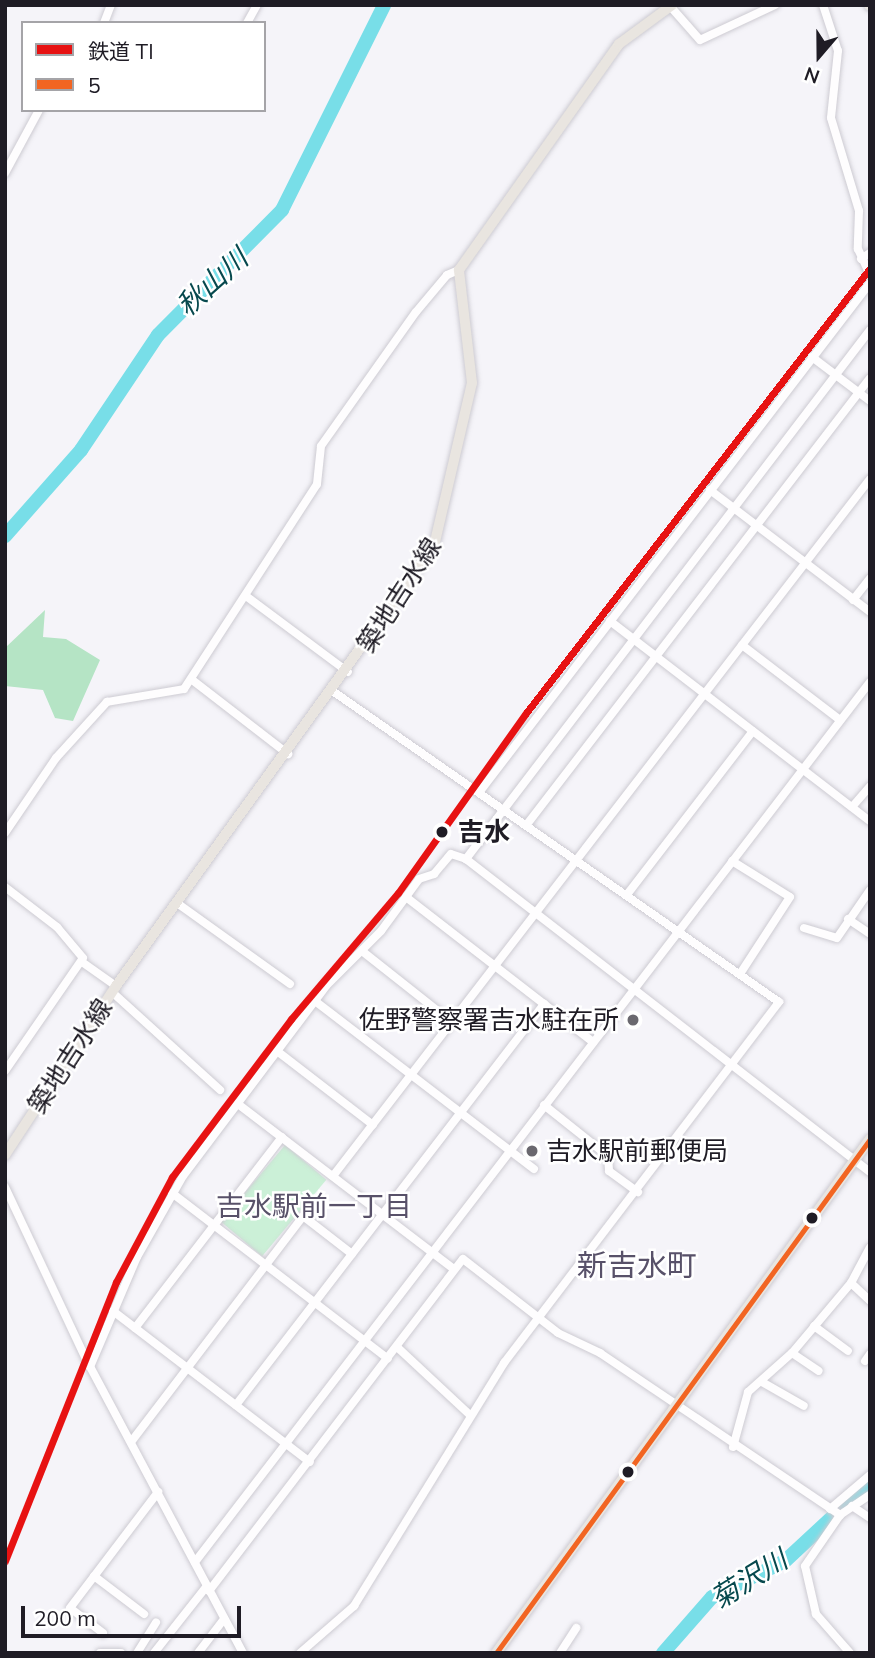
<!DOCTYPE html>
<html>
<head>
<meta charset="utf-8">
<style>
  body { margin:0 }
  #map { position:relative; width:875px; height:1658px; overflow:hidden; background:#f5f4f9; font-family:Mulish,"Noto Sans JP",sans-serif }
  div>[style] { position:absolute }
  .green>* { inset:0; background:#cbf0d7; transform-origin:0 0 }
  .forest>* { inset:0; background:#b5e4c5 }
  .river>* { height:14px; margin:-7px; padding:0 7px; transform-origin:7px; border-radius:7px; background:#78dee8 }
  .roads { filter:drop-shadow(0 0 2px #cdcbd2) drop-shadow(0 0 2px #cdcbd2) }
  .minor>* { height:8px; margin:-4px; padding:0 4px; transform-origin:4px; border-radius:4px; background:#fefdfe }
  .major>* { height:10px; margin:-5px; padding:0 5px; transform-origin:5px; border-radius:5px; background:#e9e5e0 }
  .bus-1>* { height:5px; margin:-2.5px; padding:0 2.5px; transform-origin:2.5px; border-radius:2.5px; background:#f26522 }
  .rail-1>* { height:7px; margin:-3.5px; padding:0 3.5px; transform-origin:3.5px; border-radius:3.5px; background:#e71212 }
  .dots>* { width:19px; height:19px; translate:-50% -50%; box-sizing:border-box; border:4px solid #fff; border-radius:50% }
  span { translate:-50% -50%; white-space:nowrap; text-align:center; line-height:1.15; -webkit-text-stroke:5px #fff; paint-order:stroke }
  .street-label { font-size:26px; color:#1f1c25 }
  .stop-label { font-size:26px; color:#1f1c25; font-weight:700 }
  .left { translate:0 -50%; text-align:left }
  .poi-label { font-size:26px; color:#1f1c25 }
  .right { translate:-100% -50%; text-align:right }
  .water-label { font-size:28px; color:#07494e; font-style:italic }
  .neighbourhood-label { font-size:28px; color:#585169 }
  .quarter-label { font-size:30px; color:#585169 }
  .frame { position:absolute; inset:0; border:7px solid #1f1c25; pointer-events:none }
  .legend { position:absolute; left:21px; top:21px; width:245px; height:91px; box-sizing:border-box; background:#fff; border:2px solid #a5a4a8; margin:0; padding:9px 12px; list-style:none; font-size:21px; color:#1f1c25 }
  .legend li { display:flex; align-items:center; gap:14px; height:35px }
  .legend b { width:35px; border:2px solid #a5a4a8 }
  .north { position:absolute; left:784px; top:21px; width:70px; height:70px; -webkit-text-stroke:5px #fff; paint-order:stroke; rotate:200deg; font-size:19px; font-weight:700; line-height:28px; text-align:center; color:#1f1c25 }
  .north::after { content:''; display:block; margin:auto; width:24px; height:32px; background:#1f1c25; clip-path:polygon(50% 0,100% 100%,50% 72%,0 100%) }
  .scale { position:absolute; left:21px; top:1606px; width:220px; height:32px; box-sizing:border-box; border:4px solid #1f1c25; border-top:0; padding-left:9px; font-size:21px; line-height:24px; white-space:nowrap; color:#1f1c25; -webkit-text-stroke:5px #fff; paint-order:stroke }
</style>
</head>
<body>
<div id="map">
  <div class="green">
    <div style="left:285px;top:1145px;width:54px;height:100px;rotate:40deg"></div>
  </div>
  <div class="forest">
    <div style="clip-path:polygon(45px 610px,43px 637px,66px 639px,100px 660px,73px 721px,55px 718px,43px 690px,5px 686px,5px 648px)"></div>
  </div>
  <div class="river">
    <div style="left:5px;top:536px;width:115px;rotate:-48.5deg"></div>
    <div style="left:81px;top:450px;width:138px;rotate:-56.2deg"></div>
    <div style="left:158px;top:335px;width:176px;rotate:-45.2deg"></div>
    <div style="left:282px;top:210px;width:229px;rotate:-63.5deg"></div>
    <div style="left:663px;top:1653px;width:74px;rotate:-48.8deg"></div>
    <div style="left:712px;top:1597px;width:81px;rotate:-26.3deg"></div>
    <div style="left:785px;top:1561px;width:116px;rotate:-42.9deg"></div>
  </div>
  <div class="roads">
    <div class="minor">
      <div style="left:823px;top:5px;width:48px;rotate:71.9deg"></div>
      <div style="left:838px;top:51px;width:67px;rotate:96deg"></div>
      <div style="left:831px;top:118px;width:97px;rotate:73.2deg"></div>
      <div style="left:859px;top:211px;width:38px;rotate:92deg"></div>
      <div style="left:858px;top:249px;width:29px;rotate:65deg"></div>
      <div style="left:670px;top:6px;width:45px;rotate:48.6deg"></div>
      <div style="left:700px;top:40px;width:83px;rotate:-25deg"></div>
      <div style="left:104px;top:23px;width:19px;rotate:-69deg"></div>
      <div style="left:247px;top:23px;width:21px;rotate:-61deg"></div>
      <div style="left:5px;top:173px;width:72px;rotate:-61.6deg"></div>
      <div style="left:861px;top:259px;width:11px;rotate:-34deg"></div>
      <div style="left:870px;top:330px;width:666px;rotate:127.37deg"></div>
      <div style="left:466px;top:859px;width:511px;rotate:37.77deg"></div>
      <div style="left:812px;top:357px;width:73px;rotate:37.2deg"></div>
      <div style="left:710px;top:490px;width:201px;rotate:37.3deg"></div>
      <div style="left:246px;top:596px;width:127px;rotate:36.7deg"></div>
      <div style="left:853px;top:600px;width:28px;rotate:-52deg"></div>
      <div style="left:610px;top:621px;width:328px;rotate:37.6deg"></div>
      <div style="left:742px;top:645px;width:123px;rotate:37.4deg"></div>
      <div style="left:191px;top:679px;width:123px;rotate:37.7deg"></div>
      <div style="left:481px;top:790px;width:639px;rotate:-52.5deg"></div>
      <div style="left:852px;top:807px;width:28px;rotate:-49deg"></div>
      <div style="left:528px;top:823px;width:561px;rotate:-52.46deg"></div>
      <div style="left:5px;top:833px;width:91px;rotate:-55.8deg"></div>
      <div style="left:56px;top:758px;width:76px;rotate:-47.7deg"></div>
      <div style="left:107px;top:702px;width:78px;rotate:-9.6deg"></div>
      <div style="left:184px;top:689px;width:244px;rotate:-57deg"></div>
      <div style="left:317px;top:484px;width:38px;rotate:-84deg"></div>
      <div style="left:321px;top:446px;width:164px;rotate:-54.7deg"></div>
      <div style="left:416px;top:312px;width:48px;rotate:-50deg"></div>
      <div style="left:447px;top:275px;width:13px;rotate:-23deg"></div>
      <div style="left:732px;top:861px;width:68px;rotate:31.8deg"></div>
      <div style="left:790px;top:897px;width:88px;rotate:123deg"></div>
      <div style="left:5px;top:887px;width:66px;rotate:37.6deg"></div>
      <div style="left:57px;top:927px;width:40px;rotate:50deg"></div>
      <div style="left:83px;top:958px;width:137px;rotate:124.6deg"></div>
      <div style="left:629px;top:892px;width:203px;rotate:-52.4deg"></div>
      <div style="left:406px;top:897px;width:237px;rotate:37.8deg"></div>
      <div style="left:177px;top:903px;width:139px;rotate:35.6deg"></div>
      <div style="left:848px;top:919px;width:27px;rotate:34deg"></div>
      <div style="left:804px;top:928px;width:34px;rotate:17deg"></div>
      <div style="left:837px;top:938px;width:58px;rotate:-55.5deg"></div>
      <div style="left:362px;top:951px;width:115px;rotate:38.3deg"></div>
      <div style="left:82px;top:962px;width:42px;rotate:35.2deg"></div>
      <div style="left:112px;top:992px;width:146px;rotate:42.2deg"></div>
      <div style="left:315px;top:1001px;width:276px;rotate:37.5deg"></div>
      <div style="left:277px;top:1051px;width:121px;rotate:37.6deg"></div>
      <div style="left:238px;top:1104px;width:272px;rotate:37.4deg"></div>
      <div style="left:544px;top:1105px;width:82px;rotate:38.6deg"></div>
      <div style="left:608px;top:1156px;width:15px;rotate:86deg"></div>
      <div style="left:609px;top:1171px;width:36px;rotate:36deg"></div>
      <div style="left:333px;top:1176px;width:880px;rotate:-52.39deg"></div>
      <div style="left:5px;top:1187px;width:190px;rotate:64.8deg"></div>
      <div style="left:86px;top:1359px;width:333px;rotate:61.9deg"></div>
      <div style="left:172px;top:1193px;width:272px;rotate:37.5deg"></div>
      <div style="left:851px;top:1283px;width:26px;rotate:43deg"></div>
      <div style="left:113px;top:1311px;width:248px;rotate:37.5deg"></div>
      <div style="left:814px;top:1326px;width:42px;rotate:36.3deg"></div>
      <div style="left:135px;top:1328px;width:241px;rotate:-52.4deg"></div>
      <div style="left:397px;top:1347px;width:100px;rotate:43deg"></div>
      <div style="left:792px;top:1353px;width:32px;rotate:34deg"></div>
      <div style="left:865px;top:1361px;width:9px;rotate:-54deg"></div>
      <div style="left:90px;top:1367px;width:120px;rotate:-66.9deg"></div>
      <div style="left:137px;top:1257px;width:93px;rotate:-60.4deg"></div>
      <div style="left:183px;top:1176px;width:238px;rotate:-53deg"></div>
      <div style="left:326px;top:986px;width:78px;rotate:-45deg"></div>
      <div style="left:381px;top:931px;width:64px;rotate:-53.8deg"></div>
      <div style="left:419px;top:879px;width:16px;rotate:-18deg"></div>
      <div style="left:434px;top:874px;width:26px;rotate:-50deg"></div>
      <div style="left:451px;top:854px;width:16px;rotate:18deg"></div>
      <div style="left:762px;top:1382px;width:48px;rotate:29.7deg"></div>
      <div style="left:236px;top:1405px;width:506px;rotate:-52.47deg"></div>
      <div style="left:131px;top:1442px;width:284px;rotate:-52.7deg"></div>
      <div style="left:303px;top:1216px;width:62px;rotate:37.8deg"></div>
      <div style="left:733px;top:1447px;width:57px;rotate:-74.7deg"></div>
      <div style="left:748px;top:1392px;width:59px;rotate:-41.6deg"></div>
      <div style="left:792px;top:1353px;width:92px;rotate:-49.9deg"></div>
      <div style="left:851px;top:1283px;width:40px;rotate:-62deg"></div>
      <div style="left:852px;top:1506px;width:22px;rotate:34deg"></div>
      <div style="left:830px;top:1509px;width:52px;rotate:-40.4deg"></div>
      <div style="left:195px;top:1562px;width:1109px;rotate:-52.51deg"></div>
      <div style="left:94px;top:1576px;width:63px;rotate:37.2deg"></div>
      <div style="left:209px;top:1591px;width:418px;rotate:-52.6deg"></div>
      <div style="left:463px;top:1259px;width:120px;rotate:37.9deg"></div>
      <div style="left:558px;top:1333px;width:47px;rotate:25.5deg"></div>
      <div style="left:600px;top:1353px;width:290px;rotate:34deg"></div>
      <div style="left:103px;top:1633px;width:41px;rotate:-142.9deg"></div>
      <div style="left:70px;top:1608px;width:146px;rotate:-52.8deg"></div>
      <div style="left:100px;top:1653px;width:21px"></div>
      <div style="left:137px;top:1653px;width:36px;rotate:-58deg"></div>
      <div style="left:154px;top:1653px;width:85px;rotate:-51.7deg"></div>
      <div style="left:198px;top:1653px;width:43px;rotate:-52.6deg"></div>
      <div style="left:300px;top:1653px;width:72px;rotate:-41deg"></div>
      <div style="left:354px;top:1606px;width:286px;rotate:-58.3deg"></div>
      <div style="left:504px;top:1363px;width:454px;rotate:-52.7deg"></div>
      <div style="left:779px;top:1002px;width:542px;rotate:-145.14deg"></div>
      <div style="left:560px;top:1653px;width:30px;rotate:-57deg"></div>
      <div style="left:850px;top:1653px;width:52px;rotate:-131.1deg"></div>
      <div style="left:816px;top:1614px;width:49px;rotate:-102.9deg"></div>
      <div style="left:805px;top:1566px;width:62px;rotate:-55.5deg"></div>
      <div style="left:840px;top:1515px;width:36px;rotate:-34deg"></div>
    </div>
    <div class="major">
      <div style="left:869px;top:5px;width:1px;rotate:45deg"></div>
      <div style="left:5px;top:1155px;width:202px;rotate:-56.7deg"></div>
      <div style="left:116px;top:986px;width:543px;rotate:-54.14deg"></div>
      <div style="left:434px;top:546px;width:167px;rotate:-76.9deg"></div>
      <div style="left:472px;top:383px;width:114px;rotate:-96.6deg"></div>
      <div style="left:459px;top:270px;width:277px;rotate:-54.7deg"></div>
      <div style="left:619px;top:44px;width:66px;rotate:-36.3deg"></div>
      <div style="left:496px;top:1653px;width:636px;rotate:-53.96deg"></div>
    </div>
  </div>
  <div class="bus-1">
    <div style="left:496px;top:1653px;width:636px;rotate:-53.96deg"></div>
  </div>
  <div class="rail-1">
    <div style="left:5px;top:1561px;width:300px;rotate:-68.3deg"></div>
    <div style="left:116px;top:1282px;width:119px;rotate:-61.9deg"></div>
    <div style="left:172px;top:1177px;width:198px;rotate:-53deg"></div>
    <div style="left:291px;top:1019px;width:165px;rotate:-49.7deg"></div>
    <div style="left:398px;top:893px;width:221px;rotate:-54.6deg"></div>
    <div style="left:526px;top:713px;width:562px;rotate:-52.29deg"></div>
  </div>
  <div class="dots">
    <div style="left:442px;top:832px;background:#1f1c25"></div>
    <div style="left:633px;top:1020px;background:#6a686f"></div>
    <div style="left:532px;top:1151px;background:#6a686f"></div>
    <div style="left:812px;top:1218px;background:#1f1c25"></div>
    <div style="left:628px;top:1472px;background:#1f1c25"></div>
  </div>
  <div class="street-label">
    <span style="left:399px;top:595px;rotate:-57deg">築地吉水線</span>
    <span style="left:70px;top:1056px;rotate:-57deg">築地吉水線</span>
  </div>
  <div class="stop-label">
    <span class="left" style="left:458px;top:832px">吉水</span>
  </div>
  <div class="poi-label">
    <span class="right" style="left:619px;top:1020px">佐野警察署吉水駐在所</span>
    <span class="left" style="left:546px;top:1151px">吉水駅前郵便局</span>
  </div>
  <div class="water-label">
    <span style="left:212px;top:282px;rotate:-42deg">秋山川</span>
    <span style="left:749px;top:1579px;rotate:-32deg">菊沢川</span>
  </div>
  <div class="neighbourhood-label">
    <span style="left:314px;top:1206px">吉水駅前一丁目</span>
  </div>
  <div class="quarter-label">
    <span style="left:637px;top:1265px">新吉水町</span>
  </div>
  <div class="frame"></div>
  <ul class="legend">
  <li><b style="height:9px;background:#e71212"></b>鉄道 TI</li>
  <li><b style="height:9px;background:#f26522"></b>5</li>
  </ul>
  <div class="north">N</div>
  <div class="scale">200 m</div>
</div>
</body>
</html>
